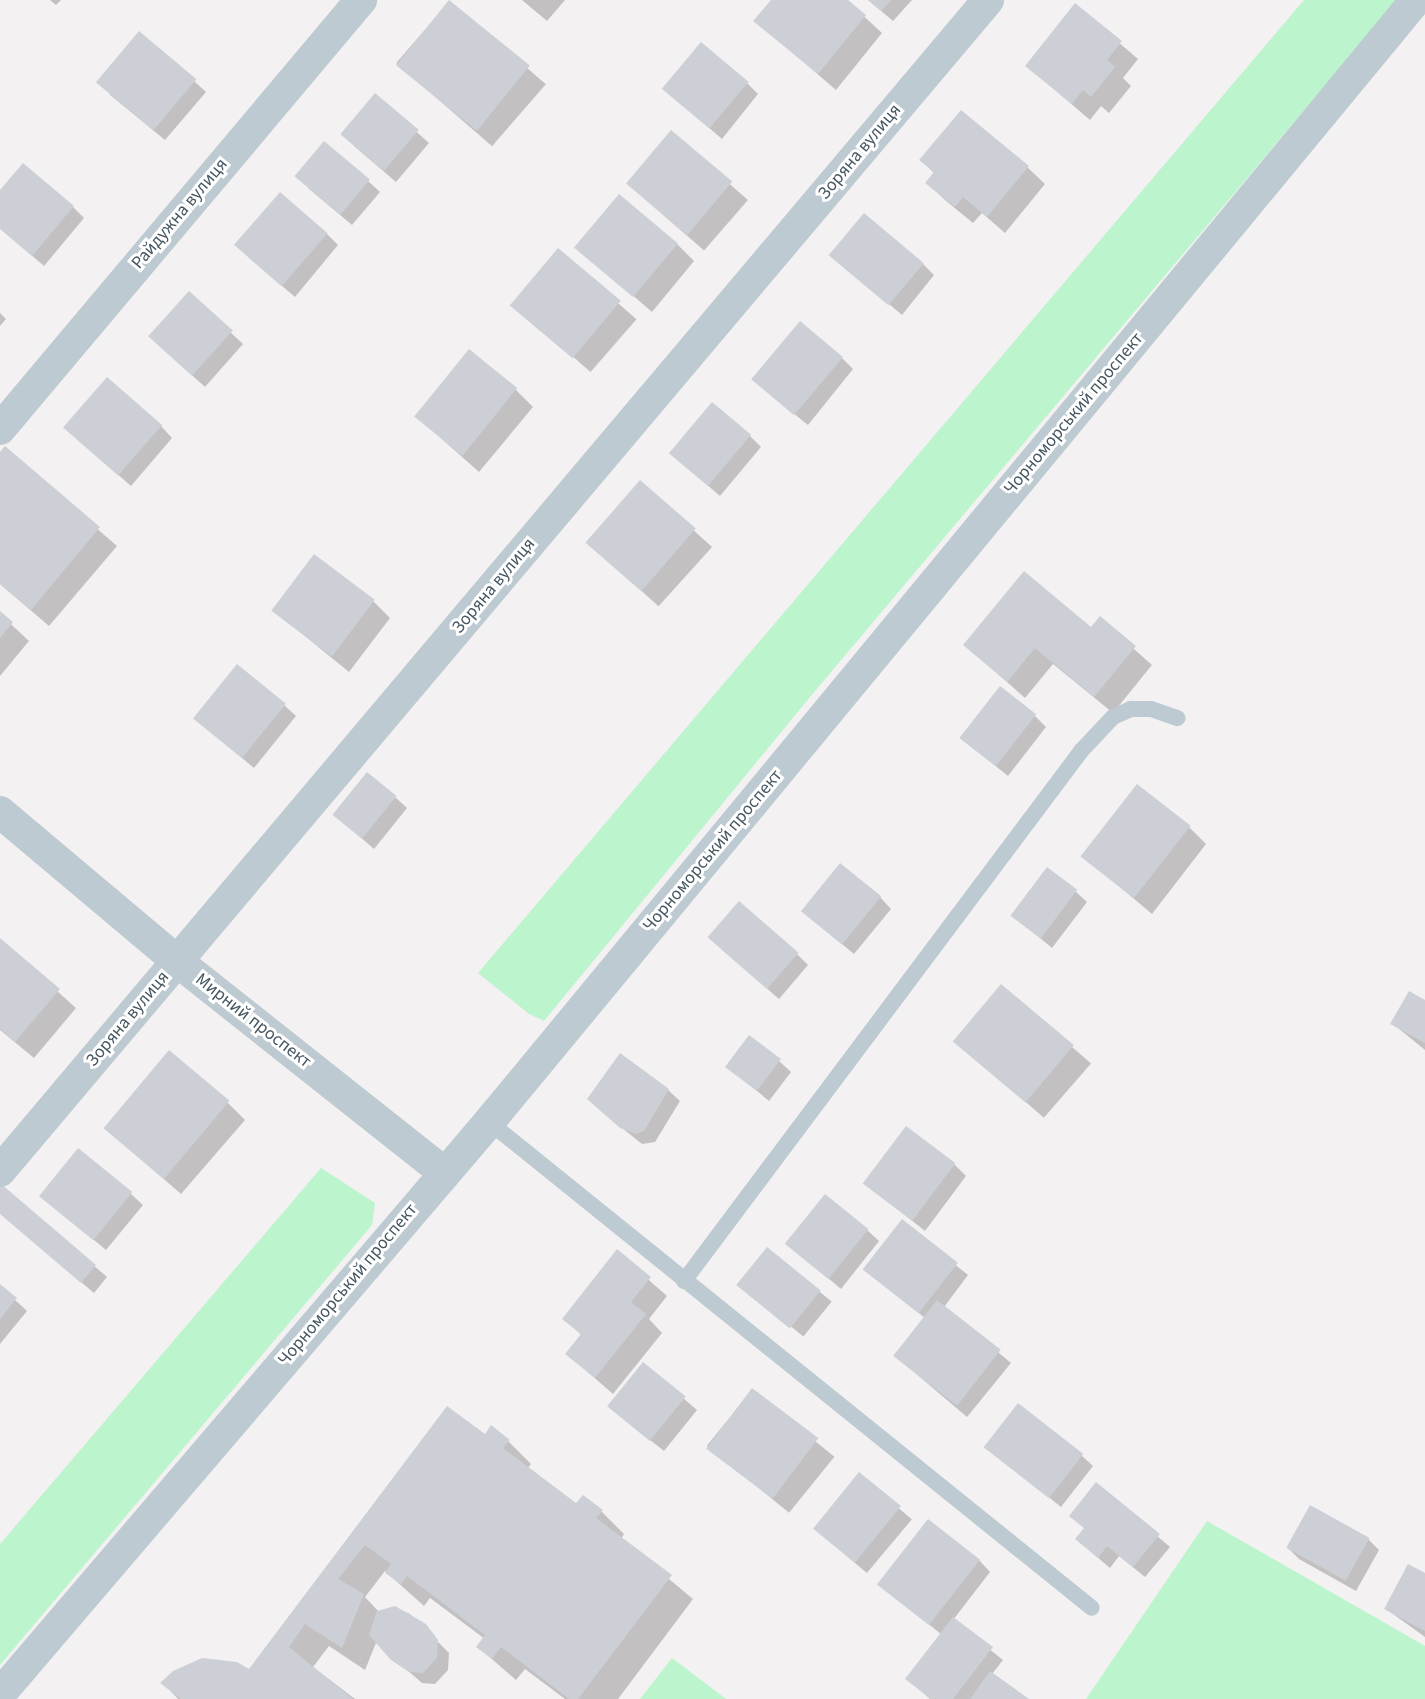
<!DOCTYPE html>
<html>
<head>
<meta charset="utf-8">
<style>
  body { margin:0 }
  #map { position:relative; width:1425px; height:1699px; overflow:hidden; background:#f3f1f1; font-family:"Source Sans 3",sans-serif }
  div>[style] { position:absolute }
  .green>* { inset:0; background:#bcf4cd }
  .shadow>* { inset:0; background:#0003; transform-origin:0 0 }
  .building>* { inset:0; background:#ccd0d6; transform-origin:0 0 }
  .service>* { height:16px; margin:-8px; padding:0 8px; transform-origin:8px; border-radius:8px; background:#bdcad1 }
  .minor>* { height:32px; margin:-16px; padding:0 16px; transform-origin:16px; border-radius:16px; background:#bdcad1 }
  span { translate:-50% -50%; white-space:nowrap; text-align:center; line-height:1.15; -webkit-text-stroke:6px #fff; paint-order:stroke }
  .street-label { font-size:18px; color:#465660 }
</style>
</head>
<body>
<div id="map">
  <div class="green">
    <div style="clip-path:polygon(1304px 0,1397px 0,810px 697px,544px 1021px,529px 1014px,478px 973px)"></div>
    <div style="clip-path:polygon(321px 1168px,375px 1203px,372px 1225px,0 1665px,0 1544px)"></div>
    <div style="clip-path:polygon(1207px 1521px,1425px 1646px,1425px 1699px,1086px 1699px)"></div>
    <div style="clip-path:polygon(672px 1658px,726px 1699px,640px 1699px)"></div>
  </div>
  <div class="shadow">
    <div style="clip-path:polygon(50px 0,61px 0,56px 5px)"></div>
    <div style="clip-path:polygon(522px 0,565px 0,547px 21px)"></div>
    <div style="clip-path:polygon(773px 0,846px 0,882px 33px,836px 90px,756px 21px)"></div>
    <div style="clip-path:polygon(868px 0,912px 0,893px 21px)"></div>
    <div style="left:450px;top:1px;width:127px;height:82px;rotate:41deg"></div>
    <div style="clip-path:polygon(1075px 5px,1138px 59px,1123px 78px,1131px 86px,1109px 113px,1101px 106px,1090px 120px,1027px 66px)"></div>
    <div style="clip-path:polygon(194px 81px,206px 92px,165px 140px,109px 94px)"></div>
    <div style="clip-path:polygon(747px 83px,758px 94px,722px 139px,664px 89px)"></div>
    <div style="clip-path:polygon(375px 95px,429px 143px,396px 182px,354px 146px)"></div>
    <div style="left:671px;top:133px;width:102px;height:67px;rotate:41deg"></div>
    <div style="clip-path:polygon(921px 160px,1027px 167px,1045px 184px,1005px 233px,982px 213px,973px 223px,945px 200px,927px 183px,935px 174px)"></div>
    <div style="clip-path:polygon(368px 181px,380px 192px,352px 225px,308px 188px)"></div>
    <div style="clip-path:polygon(0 193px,73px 207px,84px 218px,44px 266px,0 228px)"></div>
    <div style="clip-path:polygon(327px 234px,338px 245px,295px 297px,248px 257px)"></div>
    <div style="clip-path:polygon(677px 244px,694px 261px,652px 312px,577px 247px)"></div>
    <div style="left:558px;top:251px;width:104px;height:70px;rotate:41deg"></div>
    <div style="clip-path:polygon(831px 255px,923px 264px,934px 275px,902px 315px)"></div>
    <div style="clip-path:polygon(189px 294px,243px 344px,205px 387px,162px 348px)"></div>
    <div style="clip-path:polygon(0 313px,6px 319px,0 326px)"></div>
    <div style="clip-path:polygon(842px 358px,853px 369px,808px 425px,766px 391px)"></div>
    <div style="clip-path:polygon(515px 389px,533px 407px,479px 472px,416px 416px)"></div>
    <div style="clip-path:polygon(161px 426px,172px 438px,131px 486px,77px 439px)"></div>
    <div style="clip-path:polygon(750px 436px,761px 447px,720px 496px,671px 454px)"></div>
    <div style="clip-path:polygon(5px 449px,117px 546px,49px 626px,0 584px,0 454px)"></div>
    <div style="left:640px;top:482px;width:97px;height:80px;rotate:42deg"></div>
    <div style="clip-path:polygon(373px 601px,390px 618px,349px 672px,273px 610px)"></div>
    <div style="clip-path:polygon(0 614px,29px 641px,0 676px)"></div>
    <div style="clip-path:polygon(1100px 619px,1152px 665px,1113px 713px,1053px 664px,1025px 698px,965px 645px,1092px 629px)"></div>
    <div style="clip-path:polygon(284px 705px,296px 716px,254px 768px,195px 719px)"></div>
    <div style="clip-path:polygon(1035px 716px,1046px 727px,1008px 776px,961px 738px)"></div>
    <div style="clip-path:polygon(395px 797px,407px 808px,374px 849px,335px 815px)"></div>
    <div style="clip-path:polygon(1189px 827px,1206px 844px,1152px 914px,1083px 856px)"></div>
    <div style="clip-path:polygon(1075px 891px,1087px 902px,1052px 948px,1012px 915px)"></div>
    <div style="clip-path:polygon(880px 897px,891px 909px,854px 954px,815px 922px)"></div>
    <div style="clip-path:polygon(0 940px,76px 1008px,34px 1058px,0 1030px)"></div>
    <div style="clip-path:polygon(721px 949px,797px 954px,808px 965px,779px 999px)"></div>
    <div style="left:1002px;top:986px;width:118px;height:72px;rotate:41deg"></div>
    <div style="clip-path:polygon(1425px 1002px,1425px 1050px,1393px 1024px)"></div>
    <div style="clip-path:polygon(779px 1061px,791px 1072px,769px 1101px,727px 1066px)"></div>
    <div style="clip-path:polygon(668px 1090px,680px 1101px,655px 1142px,642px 1144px,601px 1111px)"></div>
    <div style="clip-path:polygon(227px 1102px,245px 1120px,181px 1194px,105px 1128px)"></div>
    <div style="clip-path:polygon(955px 1165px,966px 1176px,925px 1231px,866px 1184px)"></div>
    <div style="clip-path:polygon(0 1185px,107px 1277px,94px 1293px,0 1213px)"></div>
    <div style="clip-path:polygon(131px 1194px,143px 1205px,106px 1250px,41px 1196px)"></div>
    <div style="clip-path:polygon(902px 1222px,968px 1275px,944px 1307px,1011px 1363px,967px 1417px,894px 1355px,925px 1318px,865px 1270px)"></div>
    <div style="clip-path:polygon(867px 1230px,879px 1241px,841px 1289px,788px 1244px)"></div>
    <div style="left:768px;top:1250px;width:82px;height:45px;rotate:39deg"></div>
    <div style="clip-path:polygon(617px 1252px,667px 1296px,649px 1319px,662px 1333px,613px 1394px,567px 1354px,582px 1336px,564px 1318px)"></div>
    <div style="clip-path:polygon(0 1286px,27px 1311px,0 1344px)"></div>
    <div style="clip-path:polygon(643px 1364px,697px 1410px,664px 1451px,621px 1417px)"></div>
    <div style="left:752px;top:1390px;width:106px;height:72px;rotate:39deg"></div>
    <div style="clip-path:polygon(447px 1408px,485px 1436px,508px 1441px,531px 1464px,527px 1469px,577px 1506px,601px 1511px,624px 1534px,621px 1539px,693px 1599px,618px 1699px,565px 1699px,525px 1669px,516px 1680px,478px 1647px,485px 1639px,430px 1598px,424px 1606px,385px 1571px,365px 1597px,379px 1612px,395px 1608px,410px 1614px,449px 1653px,448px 1670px,435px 1684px,422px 1683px,376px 1643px,365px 1670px,329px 1646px,313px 1667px,355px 1699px,178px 1699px,163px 1683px,249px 1671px)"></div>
    <div style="clip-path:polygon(986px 1446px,1081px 1455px,1093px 1466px,1061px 1507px)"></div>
    <div style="left:859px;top:1475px;width:69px;height:70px;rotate:40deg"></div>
    <div style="clip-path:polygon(1097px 1485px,1170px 1547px,1145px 1577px,1119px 1556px,1110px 1568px,1089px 1550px,1086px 1529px,1071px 1516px)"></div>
    <div style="clip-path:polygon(1368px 1539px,1379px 1550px,1356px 1591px,1299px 1559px,1288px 1548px)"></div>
    <div style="clip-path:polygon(979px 1560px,990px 1572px,953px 1620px,1003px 1660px,992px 1674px,1026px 1699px,930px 1699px,908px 1679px,942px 1635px,880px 1584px)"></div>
    <div style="clip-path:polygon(1425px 1575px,1425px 1637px,1386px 1609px)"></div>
  </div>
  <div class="building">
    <div style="left:449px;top:0;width:104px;height:84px;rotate:39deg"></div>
    <div style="clip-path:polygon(771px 0,848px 0,866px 15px,818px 74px,753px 21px)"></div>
    <div style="clip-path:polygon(868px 0,891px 0,881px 11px)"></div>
    <div style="clip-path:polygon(1075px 3px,1122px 41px,1107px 60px,1115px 67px,1091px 97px,1083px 90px,1072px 104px,1025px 66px)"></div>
    <div style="left:139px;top:31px;width:75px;height:67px;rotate:40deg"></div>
    <div style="left:701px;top:42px;width:62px;height:61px;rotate:40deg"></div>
    <div style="left:375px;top:93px;width:57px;height:54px;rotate:40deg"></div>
    <div style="clip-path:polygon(961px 110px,1029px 166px,987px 217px,963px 197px,955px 207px,925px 183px,934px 172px,919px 160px)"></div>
    <div style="left:671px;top:130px;width:80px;height:70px;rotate:40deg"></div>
    <div style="left:324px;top:141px;width:60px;height:46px;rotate:40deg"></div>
    <div style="clip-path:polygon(23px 163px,74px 206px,32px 256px,0 229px,0 190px)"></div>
    <div style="left:280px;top:192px;width:63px;height:70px;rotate:41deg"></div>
    <div style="left:619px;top:194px;width:77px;height:70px;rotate:40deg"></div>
    <div style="left:864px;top:213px;width:78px;height:55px;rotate:40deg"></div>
    <div style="left:558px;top:248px;width:82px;height:75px;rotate:40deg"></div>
    <div style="left:189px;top:291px;width:59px;height:61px;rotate:42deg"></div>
    <div style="left:800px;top:321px;width:56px;height:76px;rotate:40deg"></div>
    <div style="left:469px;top:349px;width:62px;height:87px;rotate:39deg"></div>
    <div style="left:107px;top:377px;width:73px;height:67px;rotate:41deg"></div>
    <div style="left:712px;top:402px;width:51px;height:67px;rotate:40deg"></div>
    <div style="clip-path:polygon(5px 446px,100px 527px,31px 610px,0 584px,0 452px)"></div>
    <div style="left:640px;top:480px;width:74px;height:83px;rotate:41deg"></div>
    <div style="left:314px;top:554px;width:76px;height:71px;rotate:37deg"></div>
    <div style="clip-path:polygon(1024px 571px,1091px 627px,1100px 616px,1136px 646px,1094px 697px,1035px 648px,1007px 682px,963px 645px)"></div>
    <div style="clip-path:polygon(0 611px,13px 622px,0 638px)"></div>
    <div style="left:237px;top:664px;width:63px;height:70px;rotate:39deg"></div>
    <div style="left:1000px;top:686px;width:46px;height:66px;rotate:38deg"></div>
    <div style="left:367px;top:772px;width:38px;height:55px;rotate:39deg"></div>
    <div style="left:1137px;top:784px;width:68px;height:92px;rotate:38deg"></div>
    <div style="left:840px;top:863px;width:53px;height:62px;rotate:39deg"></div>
    <div style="left:1047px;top:867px;width:38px;height:61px;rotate:37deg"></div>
    <div style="left:739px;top:901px;width:79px;height:48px;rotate:41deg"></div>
    <div style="clip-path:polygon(0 938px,60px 989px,15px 1042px,0 1029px)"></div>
    <div style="left:1001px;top:984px;width:95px;height:75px;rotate:40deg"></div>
    <div style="clip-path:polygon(1409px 991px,1425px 1000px,1425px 1043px,1390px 1024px)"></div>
    <div style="left:749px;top:1035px;width:40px;height:40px;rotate:37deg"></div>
    <div style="left:169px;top:1050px;width:79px;height:102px;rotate:40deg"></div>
    <div style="clip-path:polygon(620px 1053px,669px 1089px,644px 1131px,636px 1134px,620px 1128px,587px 1099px)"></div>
    <div style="left:906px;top:1126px;width:62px;height:72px;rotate:37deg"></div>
    <div style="left:78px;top:1148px;width:70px;height:62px;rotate:39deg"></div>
    <div style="clip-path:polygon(0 1183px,96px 1265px,81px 1283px,0 1214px)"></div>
    <div style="left:825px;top:1194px;width:56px;height:64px;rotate:39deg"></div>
    <div style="left:902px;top:1219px;width:71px;height:64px;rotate:38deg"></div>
    <div style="left:767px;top:1247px;width:69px;height:49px;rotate:39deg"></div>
    <div style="clip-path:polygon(617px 1249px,651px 1277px,631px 1302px,646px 1314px,595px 1378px,565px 1354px,581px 1334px,562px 1319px)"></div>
    <div style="clip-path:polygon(0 1284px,17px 1298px,0 1319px)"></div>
    <div style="left:937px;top:1300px;width:81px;height:71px;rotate:38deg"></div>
    <div style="left:643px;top:1362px;width:55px;height:57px;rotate:39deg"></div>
    <div style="left:752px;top:1388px;width:83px;height:76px;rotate:37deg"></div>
    <div style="left:1018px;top:1403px;width:83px;height:56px;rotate:38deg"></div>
    <div style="clip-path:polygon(447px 1406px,485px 1434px,491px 1425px,510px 1440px,503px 1448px,576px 1503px,583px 1495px,603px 1510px,596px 1518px,672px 1575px,578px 1699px,569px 1699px,501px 1647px,492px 1659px,476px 1647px,485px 1635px,407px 1576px,401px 1584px,385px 1573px,391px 1564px,365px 1545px,338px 1579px,364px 1594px,342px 1648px,305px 1624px,289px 1647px,353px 1699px,181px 1699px,160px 1683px,173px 1671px,202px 1658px,237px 1662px,249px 1669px)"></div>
    <div style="left:859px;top:1472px;width:54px;height:73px;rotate:39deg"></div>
    <div style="clip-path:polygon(1096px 1482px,1160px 1534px,1133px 1567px,1107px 1546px,1098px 1558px,1075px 1539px,1084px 1528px,1069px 1516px)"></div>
    <div style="left:1310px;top:1505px;width:68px;height:49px;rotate:29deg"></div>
    <div style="left:928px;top:1519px;width:66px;height:83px;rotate:38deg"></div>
    <div style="clip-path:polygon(1408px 1564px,1425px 1573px,1425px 1631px,1384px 1609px)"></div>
    <div style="clip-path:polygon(395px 1606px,426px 1624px,438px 1640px,437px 1658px,423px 1673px,409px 1672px,391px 1660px,369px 1635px,377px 1611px)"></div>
    <div style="clip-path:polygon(953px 1617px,993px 1647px,953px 1699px,931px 1699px,905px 1679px)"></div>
    <div style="clip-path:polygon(990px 1671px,1029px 1699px,970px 1699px)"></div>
  </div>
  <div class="service">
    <div style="left:489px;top:1122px;width:774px;rotate:38.87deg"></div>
    <div style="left:684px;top:1281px;width:662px;rotate:-53.16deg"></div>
    <div style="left:1081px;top:751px;width:47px;rotate:-46.7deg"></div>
    <div style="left:1113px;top:717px;width:20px;rotate:-24deg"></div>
    <div style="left:1131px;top:709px;width:20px"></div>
    <div style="left:1151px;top:709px;width:28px;rotate:19deg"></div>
  </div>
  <div class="minor">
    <div style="left:0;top:429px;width:561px;rotate:-49.92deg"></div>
    <div style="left:0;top:812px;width:231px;rotate:40.1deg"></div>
    <div style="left:177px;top:961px;width:341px;rotate:38.4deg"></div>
    <div style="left:0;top:1171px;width:1532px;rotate:-49.84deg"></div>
    <div style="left:0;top:1694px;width:753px;rotate:-49.47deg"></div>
    <div style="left:489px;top:1122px;width:1455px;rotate:-50.44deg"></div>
  </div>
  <div class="street-label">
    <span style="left:860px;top:152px;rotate:-50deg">Зоряна вулиця</span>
    <span style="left:180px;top:214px;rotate:-50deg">Райдужна вулиця</span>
    <span style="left:1074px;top:414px;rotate:-50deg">Чорноморський проспект</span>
    <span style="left:494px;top:586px;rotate:-50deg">Зоряна вулиця</span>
    <span style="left:713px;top:851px;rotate:-50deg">Чорноморський проспект</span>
    <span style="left:128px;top:1019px;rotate:-50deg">Зоряна вулиця</span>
    <span style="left:253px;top:1021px;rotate:38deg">Мирний проспект</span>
    <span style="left:348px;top:1285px;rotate:-50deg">Чорноморський проспект</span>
  </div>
</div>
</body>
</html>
